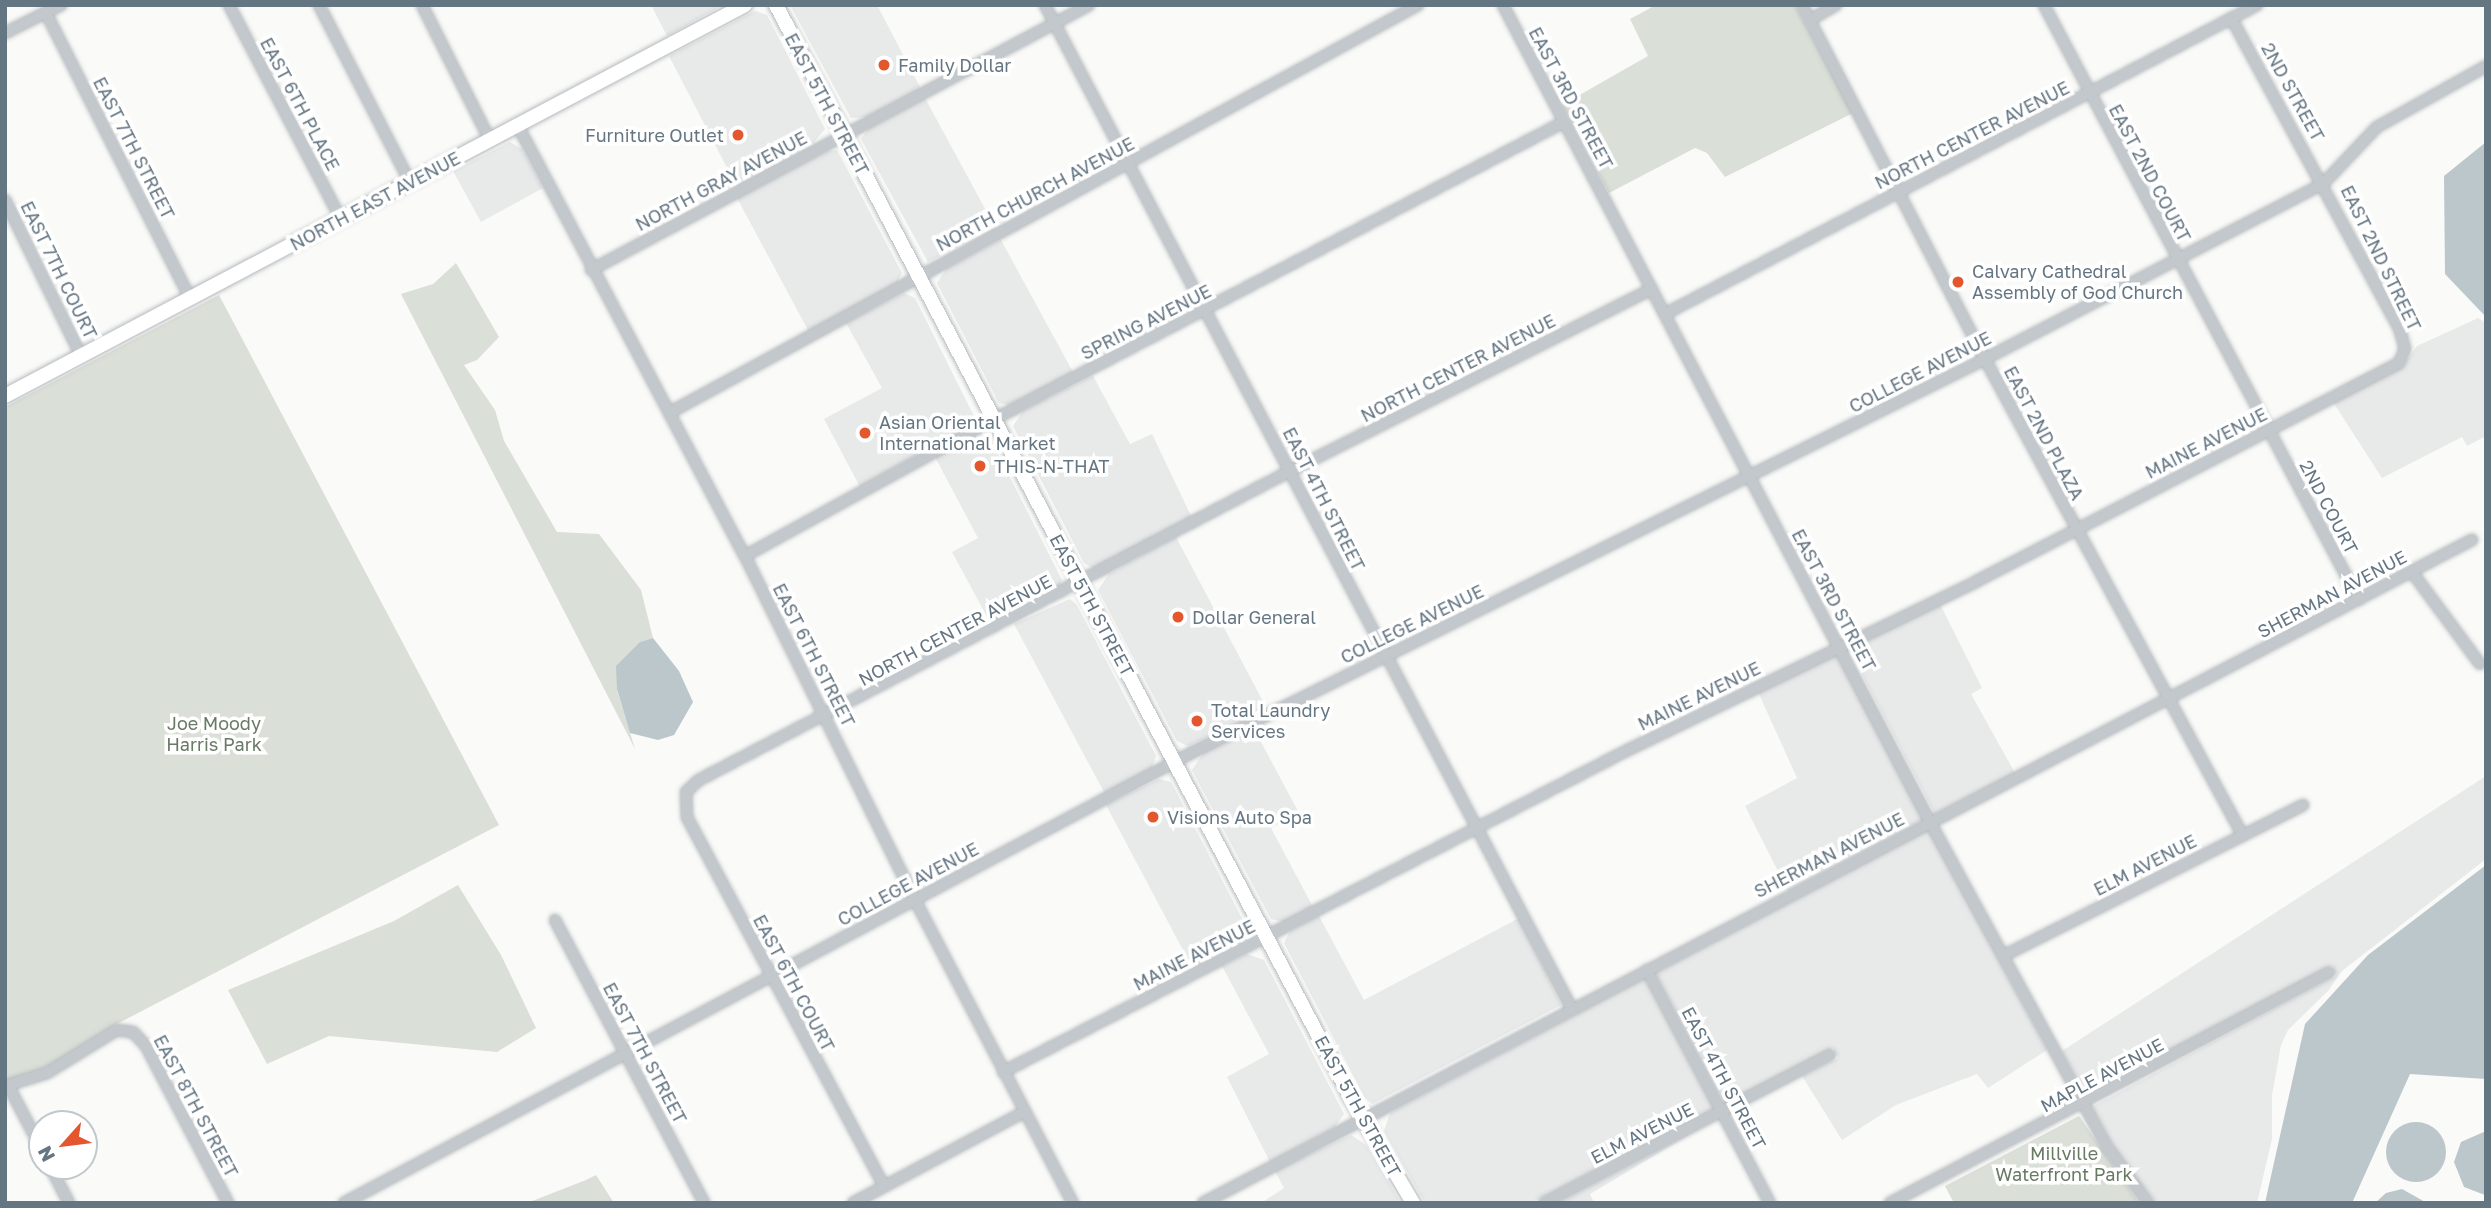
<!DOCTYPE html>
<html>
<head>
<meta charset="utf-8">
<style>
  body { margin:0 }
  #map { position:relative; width:2491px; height:1208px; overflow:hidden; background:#fafaf8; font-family:"Golos Text",sans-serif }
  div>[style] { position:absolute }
  .built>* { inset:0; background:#e8e9e9 }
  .green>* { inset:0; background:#dadfd7 }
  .water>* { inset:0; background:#bbc7cb }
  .round { border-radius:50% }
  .roads { filter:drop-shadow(0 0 2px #b5babe) drop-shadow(0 0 2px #b5babe) }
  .minor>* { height:10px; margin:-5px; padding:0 5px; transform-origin:5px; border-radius:5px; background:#c3c8cc }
  .major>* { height:14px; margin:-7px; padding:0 7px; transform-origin:7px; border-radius:7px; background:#fff }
  .dots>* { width:19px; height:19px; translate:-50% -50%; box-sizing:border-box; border:4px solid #fff; border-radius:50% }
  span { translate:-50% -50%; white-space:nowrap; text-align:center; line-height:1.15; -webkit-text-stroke:7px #fff; paint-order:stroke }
  .poi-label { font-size:18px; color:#657683 }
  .left { translate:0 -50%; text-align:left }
  .right { translate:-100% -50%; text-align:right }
  .street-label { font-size:18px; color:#657683 }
  .park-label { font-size:18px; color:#687a64 }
  .frame { position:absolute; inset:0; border:7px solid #657683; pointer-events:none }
  .north { position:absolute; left:28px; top:1110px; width:70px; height:70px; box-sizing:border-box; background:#fff; border:2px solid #c1c8cd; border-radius:50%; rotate:242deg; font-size:19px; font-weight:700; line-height:28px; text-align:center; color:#657683 }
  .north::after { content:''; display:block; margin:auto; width:24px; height:32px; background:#e4572e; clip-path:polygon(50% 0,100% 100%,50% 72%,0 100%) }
</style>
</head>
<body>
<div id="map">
  <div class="built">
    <div style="clip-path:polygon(651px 5px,723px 5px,667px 36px)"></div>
    <div style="clip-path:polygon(790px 5px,877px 5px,921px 89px,867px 117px,851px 118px)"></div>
    <div style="clip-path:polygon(755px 11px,767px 15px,825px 129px,810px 147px,737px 187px,669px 56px)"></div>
    <div style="clip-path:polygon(925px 98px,996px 229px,928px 262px,861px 139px,868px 129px)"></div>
    <div style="clip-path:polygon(510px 142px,522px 149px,543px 188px,481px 222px,453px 171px)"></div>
    <div style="clip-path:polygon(837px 150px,902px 273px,897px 283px,809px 332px,737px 198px,827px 151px)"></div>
    <div style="clip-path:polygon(1001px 240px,1074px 374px,1008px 405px,999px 403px,937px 283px,946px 269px)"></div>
    <div style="clip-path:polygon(904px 293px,915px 298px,976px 420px,860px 487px,824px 419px,882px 388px,846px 323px)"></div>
    <div style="clip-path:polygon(2478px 318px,2486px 323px,2486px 436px,2467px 446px,2462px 437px,2382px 478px,2333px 402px,2402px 367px,2417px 346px)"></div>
    <div style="clip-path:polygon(1093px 376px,1130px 444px,1152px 434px,1192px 518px,1093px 568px,1084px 563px,1013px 426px,1023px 411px)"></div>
    <div style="clip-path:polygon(984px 436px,992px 442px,1062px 580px,1059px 587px,991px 624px,952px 552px,978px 538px,935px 457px)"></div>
    <div style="clip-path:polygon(1176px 537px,1267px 709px,1188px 746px,1177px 741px,1098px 590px,1109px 574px)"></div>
    <div style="clip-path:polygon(1070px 599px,1077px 605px,1156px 756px,1152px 768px,1105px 794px,1014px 624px)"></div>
    <div style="clip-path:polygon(1940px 604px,1982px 688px,1971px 694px,2015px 773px,1935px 814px,1848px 648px)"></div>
    <div style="clip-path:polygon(1837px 653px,1924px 819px,1788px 891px,1745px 806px,1797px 778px,1758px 692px)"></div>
    <div style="clip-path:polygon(1253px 727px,1299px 813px,1271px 828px,1313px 907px,1284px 922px,1271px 919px,1192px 770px,1203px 753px)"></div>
    <div style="clip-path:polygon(2486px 776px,2486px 859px,2342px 971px,2328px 991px,2288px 1030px,2281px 1045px,2272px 1095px,2272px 1139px,2257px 1203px,2156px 1203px,2117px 1152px,2092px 1107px,2336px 976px,2332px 966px,2087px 1097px,2062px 1051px)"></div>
    <div style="clip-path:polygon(1159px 779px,1171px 782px,1248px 930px,1242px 942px,1193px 969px,1106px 805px)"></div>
    <div style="clip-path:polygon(1929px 829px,2047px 1050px,1988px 1088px,1977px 1074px,1896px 1105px,1842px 1140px,1802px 1076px,1838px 1058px,1833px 1048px,1725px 1104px,1656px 973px)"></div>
    <div style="clip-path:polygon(1319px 916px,1364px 1000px,1519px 918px,1561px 1005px,1372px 1104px,1365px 1098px,1284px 943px,1290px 931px)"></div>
    <div style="clip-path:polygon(1247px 954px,1264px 960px,1344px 1114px,1335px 1127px,1270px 1162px,1227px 1077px,1269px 1054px,1222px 966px)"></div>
    <div style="clip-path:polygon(1645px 978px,1714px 1109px,1531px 1203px,1425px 1203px,1384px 1131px,1390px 1113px)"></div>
    <div style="clip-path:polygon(1691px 1134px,1590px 1194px,1594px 1203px,1559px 1203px)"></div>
    <div style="clip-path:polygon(1351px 1135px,1366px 1145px,1401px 1203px,1261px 1203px,1284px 1188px,1275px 1171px)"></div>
  </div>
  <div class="green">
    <div style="clip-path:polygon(1656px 5px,1795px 5px,1853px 113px,1725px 177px,1707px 153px,1695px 148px,1609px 193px,1562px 105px,1648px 56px,1630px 19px)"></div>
    <div style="clip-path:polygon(456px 263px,499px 337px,477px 360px,464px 365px,495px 410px,504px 441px,557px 532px,599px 534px,641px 590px,653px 638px,640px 642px,617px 690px,635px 749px,401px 294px,433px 284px)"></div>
    <div style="clip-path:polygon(219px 295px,499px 825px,115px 1025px,46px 1068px,5px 1081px,5px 407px)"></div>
    <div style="clip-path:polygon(458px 885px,501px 955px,536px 1028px,497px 1052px,329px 1036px,267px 1064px,228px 990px,394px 921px)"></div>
    <div style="clip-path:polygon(2079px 1116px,2139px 1203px,1954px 1203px,1945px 1186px)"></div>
    <div style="clip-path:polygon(596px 1175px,614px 1203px,527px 1203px,586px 1180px)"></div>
  </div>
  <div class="water">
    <div style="clip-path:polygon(2486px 142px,2486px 317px,2445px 274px,2444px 176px)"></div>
    <div style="clip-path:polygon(653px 638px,679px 671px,693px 702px,674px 735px,658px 740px,630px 733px,617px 689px,616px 666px,640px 642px)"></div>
    <div style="clip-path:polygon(2486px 865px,2486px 1079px,2410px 1074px,2352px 1203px,2265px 1203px,2305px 1024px,2368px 955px)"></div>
    <div class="round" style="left:2386px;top:1122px;width:60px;height:60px"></div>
    <div style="clip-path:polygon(2486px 1131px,2486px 1195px,2485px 1195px,2464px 1187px,2454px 1162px,2461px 1142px)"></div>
    <div style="clip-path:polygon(2402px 1189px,2427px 1203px,2375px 1203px,2386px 1193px)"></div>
  </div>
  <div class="roads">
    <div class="minor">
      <div style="left:229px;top:5px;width:242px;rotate:62.4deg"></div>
      <div style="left:319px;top:5px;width:199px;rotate:62.8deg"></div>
      <div style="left:422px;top:5px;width:151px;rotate:63.3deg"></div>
      <div style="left:1045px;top:5px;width:1134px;rotate:62.31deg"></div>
      <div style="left:1503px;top:5px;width:922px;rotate:62.41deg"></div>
      <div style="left:1930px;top:822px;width:371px;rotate:61.4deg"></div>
      <div style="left:2108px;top:1148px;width:68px;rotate:54deg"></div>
      <div style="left:1802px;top:5px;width:399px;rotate:62.7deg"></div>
      <div style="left:1985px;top:359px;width:542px;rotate:61.59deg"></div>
      <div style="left:2044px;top:5px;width:673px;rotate:62.1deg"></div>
      <div style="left:46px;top:13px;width:319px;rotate:63.2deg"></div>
      <div style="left:1810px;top:20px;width:30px;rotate:-30deg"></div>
      <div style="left:5px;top:33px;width:63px;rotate:-26.6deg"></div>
      <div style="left:518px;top:126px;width:486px;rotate:62.2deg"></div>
      <div style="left:745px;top:556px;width:384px;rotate:63.7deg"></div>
      <div style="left:915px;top:900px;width:342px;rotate:62.5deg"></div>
      <div style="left:5px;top:200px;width:174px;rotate:64deg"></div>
      <div style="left:591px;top:270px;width:564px;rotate:-28.02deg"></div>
      <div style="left:1665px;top:314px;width:668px;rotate:-27.56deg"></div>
      <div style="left:669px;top:413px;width:853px;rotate:-28.58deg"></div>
      <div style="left:745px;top:556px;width:269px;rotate:-28.8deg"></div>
      <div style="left:981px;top:426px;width:657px;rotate:-27.54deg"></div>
      <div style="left:2412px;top:572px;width:114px;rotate:53.5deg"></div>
      <div style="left:555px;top:920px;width:320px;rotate:62.2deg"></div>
      <div style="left:2003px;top:956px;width:336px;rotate:-26.7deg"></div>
      <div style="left:1647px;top:970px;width:263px;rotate:62.2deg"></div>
      <div style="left:1003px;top:1072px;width:705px;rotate:-27.26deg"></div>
      <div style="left:1630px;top:749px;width:383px;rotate:-25.8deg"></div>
      <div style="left:1975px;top:582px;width:477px;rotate:-27.3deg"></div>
      <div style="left:2399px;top:363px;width:15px;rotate:-67deg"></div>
      <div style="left:2405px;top:349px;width:20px;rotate:-105deg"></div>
      <div style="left:2400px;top:330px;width:355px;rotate:-118.4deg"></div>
      <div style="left:8px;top:1085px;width:73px;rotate:62.4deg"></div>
      <div style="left:5px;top:1086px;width:44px;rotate:-17.2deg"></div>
      <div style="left:47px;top:1073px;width:82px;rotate:-31.6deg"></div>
      <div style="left:117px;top:1030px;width:16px;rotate:7deg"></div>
      <div style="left:133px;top:1032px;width:19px;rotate:47deg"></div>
      <div style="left:146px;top:1046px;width:177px;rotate:62.4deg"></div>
      <div style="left:50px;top:1166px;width:42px;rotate:62.8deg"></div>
      <div style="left:884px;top:1186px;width:418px;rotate:-118.1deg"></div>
      <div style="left:687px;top:817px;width:25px;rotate:-92deg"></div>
      <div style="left:686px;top:792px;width:18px;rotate:-43deg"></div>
      <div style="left:699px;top:780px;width:667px;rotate:-27.6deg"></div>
      <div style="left:1290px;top:471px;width:405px;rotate:-26.7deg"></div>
      <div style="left:344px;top:1203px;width:959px;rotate:-27.98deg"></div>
      <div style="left:1191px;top:753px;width:886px;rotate:-26.39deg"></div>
      <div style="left:1985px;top:359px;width:382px;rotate:-27.4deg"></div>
      <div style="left:2324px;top:183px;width:77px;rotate:-46.6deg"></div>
      <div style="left:2377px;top:127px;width:125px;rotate:-29.2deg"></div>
      <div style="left:853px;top:1203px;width:194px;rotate:-28deg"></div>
      <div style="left:1203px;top:1203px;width:1432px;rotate:-27.59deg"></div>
      <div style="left:1544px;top:1203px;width:322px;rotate:-27.4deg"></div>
      <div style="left:1890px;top:1203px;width:496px;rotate:-27.7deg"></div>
    </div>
    <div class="major">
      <div style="left:776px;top:5px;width:1235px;rotate:62.25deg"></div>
      <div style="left:1351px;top:1098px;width:122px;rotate:59.4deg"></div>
      <div style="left:5px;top:396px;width:837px;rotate:-27.85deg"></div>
    </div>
  </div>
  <div class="dots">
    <div style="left:884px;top:65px;background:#e4572e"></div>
    <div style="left:738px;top:135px;background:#e4572e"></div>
    <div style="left:1958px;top:282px;background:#e4572e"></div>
    <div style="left:865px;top:433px;background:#e4572e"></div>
    <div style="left:980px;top:466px;background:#e4572e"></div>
    <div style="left:1178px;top:617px;background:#e4572e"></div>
    <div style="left:1197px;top:721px;background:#e4572e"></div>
    <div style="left:1153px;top:817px;background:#e4572e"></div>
  </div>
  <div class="poi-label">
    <span class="left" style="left:898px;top:65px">Family Dollar</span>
    <span class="right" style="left:724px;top:135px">Furniture Outlet</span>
    <span class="left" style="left:1972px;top:282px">Calvary Cathedral<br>Assembly of God Church</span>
    <span class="left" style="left:879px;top:433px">Asian Oriental<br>International Market</span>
    <span class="left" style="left:994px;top:466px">THIS-N-THAT</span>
    <span class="left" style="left:1192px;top:617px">Dollar General</span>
    <span class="left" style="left:1211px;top:721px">Total Laundry<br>Services</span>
    <span class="left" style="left:1167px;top:817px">Visions Auto Spa</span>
  </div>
  <div class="street-label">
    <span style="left:2293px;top:92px;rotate:61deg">2ND STREET</span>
    <span style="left:1571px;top:98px;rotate:62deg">EAST 3RD STREET</span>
    <span style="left:300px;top:104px;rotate:62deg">EAST 6TH PLACE</span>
    <span style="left:827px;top:104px;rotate:62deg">EAST 5TH STREET</span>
    <span style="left:1972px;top:135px;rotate:-27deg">NORTH CENTER AVENUE</span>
    <span style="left:134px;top:148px;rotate:63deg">EAST 7TH STREET</span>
    <span style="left:2150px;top:173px;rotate:62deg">EAST 2ND COURT</span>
    <span style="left:721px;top:181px;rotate:-28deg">NORTH GRAY AVENUE</span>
    <span style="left:1035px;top:194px;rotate:-28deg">NORTH CHURCH AVENUE</span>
    <span style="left:375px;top:201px;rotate:-28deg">NORTH EAST AVENUE</span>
    <span style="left:2381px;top:258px;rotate:64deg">EAST 2ND STREET</span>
    <span style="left:59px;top:270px;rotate:64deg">EAST 7TH COURT</span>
    <span style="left:1146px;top:322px;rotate:-27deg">SPRING AVENUE</span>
    <span style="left:1458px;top:368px;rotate:-27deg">NORTH CENTER AVENUE</span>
    <span style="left:1920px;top:372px;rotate:-27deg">COLLEGE AVENUE</span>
    <span style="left:2044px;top:433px;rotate:62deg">EAST 2ND PLAZA</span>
    <span style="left:2206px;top:443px;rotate:-27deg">MAINE AVENUE</span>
    <span style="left:1324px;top:499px;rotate:63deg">EAST 4TH STREET</span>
    <span style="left:2329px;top:507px;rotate:62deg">2ND COURT</span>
    <span style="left:2332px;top:594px;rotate:-28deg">SHERMAN AVENUE</span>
    <span style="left:1834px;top:600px;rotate:62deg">EAST 3RD STREET</span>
    <span style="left:1092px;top:605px;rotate:62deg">EAST 5TH STREET</span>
    <span style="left:1412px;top:624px;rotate:-26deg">COLLEGE AVENUE</span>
    <span style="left:955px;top:630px;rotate:-28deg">NORTH CENTER AVENUE</span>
    <span style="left:814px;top:655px;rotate:63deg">EAST 6TH STREET</span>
    <span style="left:1699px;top:696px;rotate:-26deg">MAINE AVENUE</span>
    <span style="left:1829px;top:855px;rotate:-27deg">SHERMAN AVENUE</span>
    <span style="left:2145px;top:865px;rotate:-27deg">ELM AVENUE</span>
    <span style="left:908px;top:884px;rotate:-28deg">COLLEGE AVENUE</span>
    <span style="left:1194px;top:955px;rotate:-27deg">MAINE AVENUE</span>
    <span style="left:794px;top:983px;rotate:62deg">EAST 6TH COURT</span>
    <span style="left:645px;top:1053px;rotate:62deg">EAST 7TH STREET</span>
    <span style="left:2102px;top:1075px;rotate:-28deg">MAPLE AVENUE</span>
    <span style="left:1724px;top:1078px;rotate:62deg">EAST 4TH STREET</span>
    <span style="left:196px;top:1106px;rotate:62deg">EAST 8TH STREET</span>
    <span style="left:1358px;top:1106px;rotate:61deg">EAST 5TH STREET</span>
    <span style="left:1642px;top:1133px;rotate:-27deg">ELM AVENUE</span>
  </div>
  <div class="park-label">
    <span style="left:214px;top:734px">Joe Moody<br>Harris Park</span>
    <span style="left:2064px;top:1164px">Millville<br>Waterfront Park</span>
  </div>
  <div class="frame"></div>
  <div class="north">N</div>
</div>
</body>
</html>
